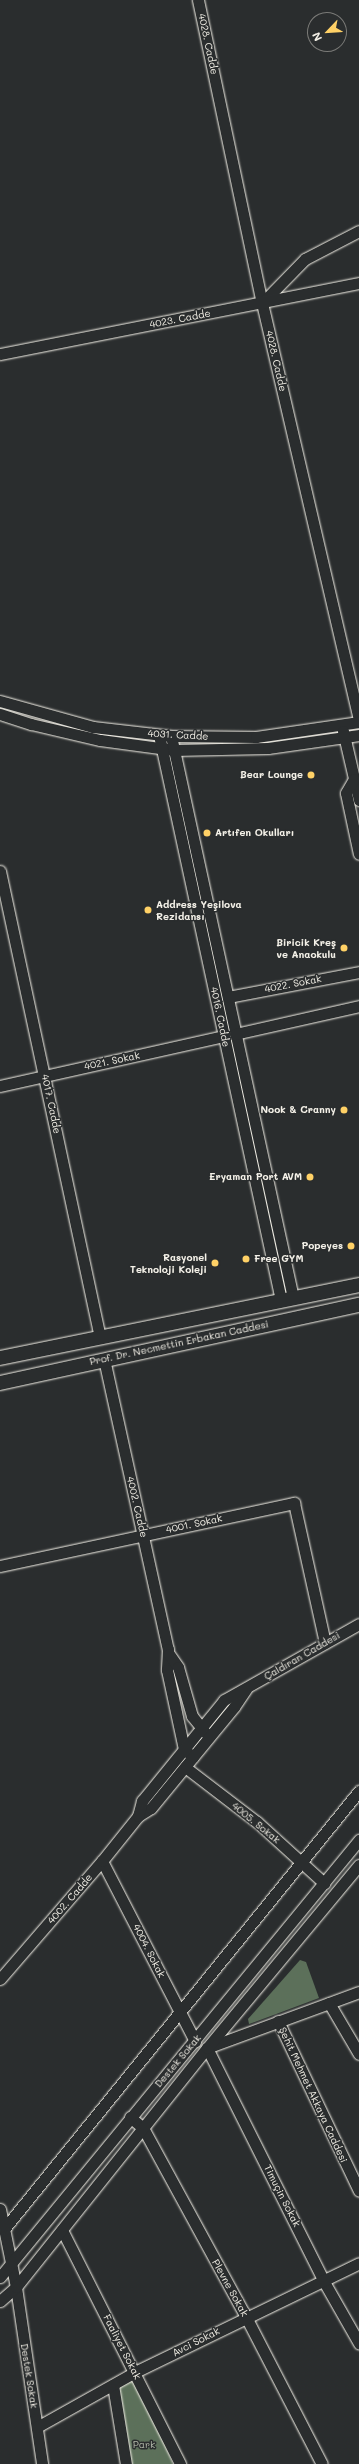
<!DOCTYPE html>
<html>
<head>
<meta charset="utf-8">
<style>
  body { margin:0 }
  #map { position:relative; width:359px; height:2464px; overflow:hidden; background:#2a2d2e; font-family:Mali,sans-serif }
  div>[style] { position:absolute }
  .green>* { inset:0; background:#5c705a }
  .roads { filter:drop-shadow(0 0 1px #f4f1e8) drop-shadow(0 0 1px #f4f1e8) }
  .minor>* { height:11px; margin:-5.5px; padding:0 5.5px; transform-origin:5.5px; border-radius:5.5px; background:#2a2d2e }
  .major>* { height:14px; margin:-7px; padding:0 7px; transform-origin:7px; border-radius:7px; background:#2a2d2e }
  .dots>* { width:11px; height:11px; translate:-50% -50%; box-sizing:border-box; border:2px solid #2a2d2e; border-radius:50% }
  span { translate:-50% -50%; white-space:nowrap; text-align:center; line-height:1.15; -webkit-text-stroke:3px #2a2d2e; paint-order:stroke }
  .street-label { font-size:10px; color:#f4f1e8 }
  .poi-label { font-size:10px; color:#f4f1e8; font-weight:700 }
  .right { translate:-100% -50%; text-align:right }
  .left { translate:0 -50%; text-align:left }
  .park-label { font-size:10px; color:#b0b7a8 }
  .north { position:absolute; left:307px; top:12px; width:40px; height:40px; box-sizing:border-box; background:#2a2d2e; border:1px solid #7b7b78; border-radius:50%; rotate:245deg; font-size:11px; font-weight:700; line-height:16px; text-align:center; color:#f4f1e8 }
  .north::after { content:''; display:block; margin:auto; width:14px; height:18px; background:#ffd166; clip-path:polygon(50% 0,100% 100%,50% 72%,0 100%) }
</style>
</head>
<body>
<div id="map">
  <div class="green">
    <div style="clip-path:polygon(300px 1960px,306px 1962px,319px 1998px,249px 2024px,248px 2019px)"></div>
    <div style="clip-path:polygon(135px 2374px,173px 2464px,128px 2464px,117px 2382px)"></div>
  </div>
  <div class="roads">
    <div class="minor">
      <div style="left:198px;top:0;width:310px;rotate:78.1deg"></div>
      <div style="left:262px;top:303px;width:429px;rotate:76.9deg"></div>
      <div style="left:262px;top:303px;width:62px;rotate:-45.7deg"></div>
      <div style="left:305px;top:259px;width:61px;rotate:-27.4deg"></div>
      <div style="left:0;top:354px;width:366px;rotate:-11.2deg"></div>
      <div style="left:0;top:701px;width:97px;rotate:15.6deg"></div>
      <div style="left:93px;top:727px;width:79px;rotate:6.6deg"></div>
      <div style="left:171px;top:736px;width:85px;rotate:0.7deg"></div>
      <div style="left:256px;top:737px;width:104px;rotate:-8.3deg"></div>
      <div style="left:0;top:714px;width:33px;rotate:18deg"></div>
      <div style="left:31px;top:724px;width:71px;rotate:13.1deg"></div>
      <div style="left:100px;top:740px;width:75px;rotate:7.7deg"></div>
      <div style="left:174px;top:750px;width:94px;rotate:-1.2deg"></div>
      <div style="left:268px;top:748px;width:92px;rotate:-8.1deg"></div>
      <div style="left:343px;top:731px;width:71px;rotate:76.9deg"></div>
      <div style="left:159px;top:735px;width:578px;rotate:77.82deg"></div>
      <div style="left:171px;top:736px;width:575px;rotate:77.75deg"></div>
      <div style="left:354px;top:779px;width:16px;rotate:120deg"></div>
      <div style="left:346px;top:793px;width:62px;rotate:78deg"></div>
      <div style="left:0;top:871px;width:477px;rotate:77.9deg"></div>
      <div style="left:228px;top:997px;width:133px;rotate:-10.8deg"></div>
      <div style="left:235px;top:1034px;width:127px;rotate:-12.7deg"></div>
      <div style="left:0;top:1086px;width:230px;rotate:-12.6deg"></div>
      <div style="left:104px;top:1359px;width:297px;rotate:77.6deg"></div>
      <div style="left:168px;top:1649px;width:21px;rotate:93deg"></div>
      <div style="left:167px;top:1670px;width:81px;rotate:77.9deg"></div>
      <div style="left:184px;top:1749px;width:12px;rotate:42deg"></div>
      <div style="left:0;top:1566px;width:301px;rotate:-12.1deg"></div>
      <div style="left:294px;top:1503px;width:143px;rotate:77.5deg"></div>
      <div style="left:169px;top:1654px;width:16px;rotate:55deg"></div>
      <div style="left:178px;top:1667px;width:51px;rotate:74.1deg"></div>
      <div style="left:192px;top:1716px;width:22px;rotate:51deg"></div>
      <div style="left:185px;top:1767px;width:91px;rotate:37.4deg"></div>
      <div style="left:257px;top:1822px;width:91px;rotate:42.3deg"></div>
      <div style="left:138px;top:1816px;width:15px;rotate:-32deg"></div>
      <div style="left:151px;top:1808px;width:131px;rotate:-50.6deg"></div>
      <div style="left:234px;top:1707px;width:22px;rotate:-56deg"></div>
      <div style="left:102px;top:1861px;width:203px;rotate:62.7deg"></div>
      <div style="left:0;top:1979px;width:156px;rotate:-49.2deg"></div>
      <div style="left:102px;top:1861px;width:58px;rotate:-51.3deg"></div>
      <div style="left:138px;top:1816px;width:16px;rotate:-75deg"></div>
      <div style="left:142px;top:1801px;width:130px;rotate:-50.9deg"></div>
      <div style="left:224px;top:1700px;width:155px;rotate:-29.4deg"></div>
      <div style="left:359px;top:1992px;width:162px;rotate:159.8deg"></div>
      <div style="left:207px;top:2048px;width:259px;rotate:63.4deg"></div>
      <div style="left:323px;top:2280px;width:73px;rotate:60.3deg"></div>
      <div style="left:329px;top:2003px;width:59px;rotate:59.5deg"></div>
      <div style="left:278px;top:2021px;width:188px;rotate:64.5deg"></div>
      <div style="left:130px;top:2117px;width:17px;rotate:40deg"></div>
      <div style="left:143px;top:2128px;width:215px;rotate:61.4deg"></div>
      <div style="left:246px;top:2317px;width:165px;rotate:62.7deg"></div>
      <div style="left:0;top:2209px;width:80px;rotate:78.4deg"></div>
      <div style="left:16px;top:2287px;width:179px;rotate:81.6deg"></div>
      <div style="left:4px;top:2229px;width:564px;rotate:-50.98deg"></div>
      <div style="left:62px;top:2230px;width:262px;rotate:63.2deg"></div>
      <div style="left:0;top:2277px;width:566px;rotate:-50.6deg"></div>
      <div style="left:0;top:2301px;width:21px;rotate:-41deg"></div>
      <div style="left:16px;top:2287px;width:306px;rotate:-51.4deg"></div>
      <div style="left:207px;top:2048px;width:238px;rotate:-50.3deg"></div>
      <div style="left:113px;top:2385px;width:80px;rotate:80.7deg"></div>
      <div style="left:37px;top:2427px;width:112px;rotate:-29.3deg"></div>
      <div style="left:135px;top:2372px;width:249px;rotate:-25.9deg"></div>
    </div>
    <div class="major">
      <div style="left:0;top:1358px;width:366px;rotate:-11.5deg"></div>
      <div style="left:0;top:1383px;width:367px;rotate:-12.3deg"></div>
    </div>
  </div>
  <div class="dots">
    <div style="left:311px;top:775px;background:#ffd166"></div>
    <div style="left:207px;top:833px;background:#ffd166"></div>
    <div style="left:148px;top:910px;background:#ffd166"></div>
    <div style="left:344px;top:948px;background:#ffd166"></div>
    <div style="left:344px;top:1110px;background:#ffd166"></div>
    <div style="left:310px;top:1177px;background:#ffd166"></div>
    <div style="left:351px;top:1246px;background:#ffd166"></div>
    <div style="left:246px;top:1259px;background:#ffd166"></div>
    <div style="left:215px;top:1263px;background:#ffd166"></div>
  </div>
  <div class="street-label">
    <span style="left:208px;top:44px;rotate:78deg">4028. Cadde</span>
    <span style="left:180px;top:319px;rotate:-11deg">4023. Cadde</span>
    <span style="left:276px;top:361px;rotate:77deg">4028. Cadde</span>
    <span style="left:178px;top:735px;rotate:3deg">4031. Cadde</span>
    <span style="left:293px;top:984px;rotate:-11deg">4022. Sokak</span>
    <span style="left:220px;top:1017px;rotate:78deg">4016. Cadde</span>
    <span style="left:112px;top:1061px;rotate:-12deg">4021. Sokak</span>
    <span style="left:51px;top:1104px;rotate:78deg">4017. Cadde</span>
    <span style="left:179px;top:1343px;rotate:-12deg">Prof. Dr. Necmettin Erbakan Caddesi</span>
    <span style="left:137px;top:1507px;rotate:77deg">4002. Cadde</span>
    <span style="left:194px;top:1524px;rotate:-12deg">4001. Sokak</span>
    <span style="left:302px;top:1656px;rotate:-30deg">Çaldıran Caddesi</span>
    <span style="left:256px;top:1823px;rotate:39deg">4005. Sokak</span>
    <span style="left:70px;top:1899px;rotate:-49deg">4002. Cadde</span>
    <span style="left:149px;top:1951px;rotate:63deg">4004. Sokak</span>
    <span style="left:178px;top:2061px;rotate:-50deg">Destek Sokak</span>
    <span style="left:313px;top:2095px;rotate:65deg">Şehit Mehmet Akkaya Caddesi</span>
    <span style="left:282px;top:2196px;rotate:63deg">Timuçin Sokak</span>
    <span style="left:230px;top:2288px;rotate:61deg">Plevne Sokak</span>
    <span style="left:196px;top:2342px;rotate:-27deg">Avci Sokak</span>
    <span style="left:122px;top:2347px;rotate:63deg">Faaliyet Sokak</span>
    <span style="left:29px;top:2376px;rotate:81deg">Destek Sokak</span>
  </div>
  <div class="poi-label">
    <span class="right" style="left:303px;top:775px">Bear Lounge</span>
    <span class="left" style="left:215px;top:833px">Artıfen Okulları</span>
    <span class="left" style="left:156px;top:910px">Address Yeşilova<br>Rezidansı</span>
    <span class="right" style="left:336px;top:948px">Biricik Kreş<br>ve Anaokulu</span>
    <span class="right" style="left:336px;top:1110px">Nook &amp; Cranny</span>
    <span class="right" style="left:302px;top:1177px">Eryaman Port AVM</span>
    <span class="right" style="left:343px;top:1246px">Popeyes</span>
    <span class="right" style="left:207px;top:1263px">Rasyonel<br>Teknoloji Koleji</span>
    <span class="left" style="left:254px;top:1259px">Free GYM</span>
  </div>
  <div class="park-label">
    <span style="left:144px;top:2445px">Park</span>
  </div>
  <div class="north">N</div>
</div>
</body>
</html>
